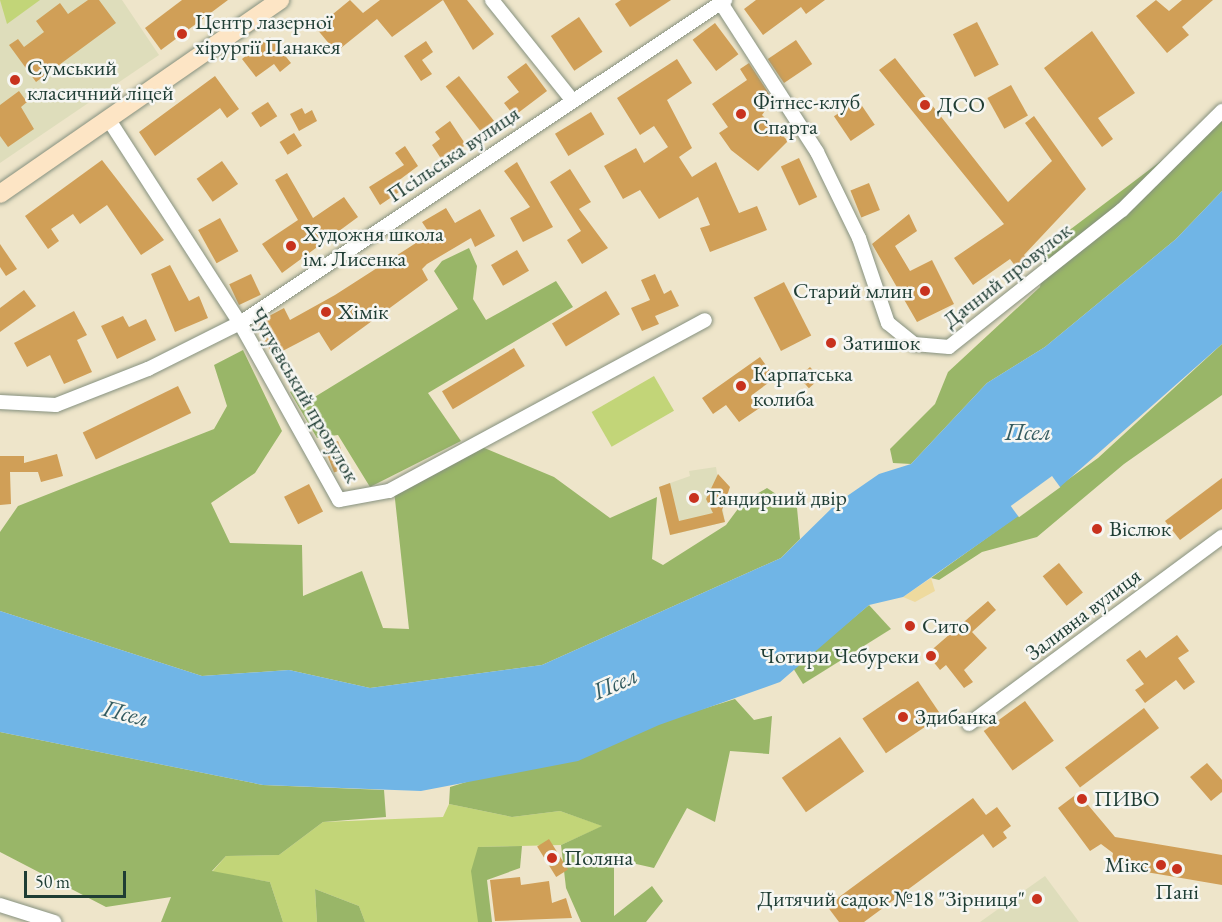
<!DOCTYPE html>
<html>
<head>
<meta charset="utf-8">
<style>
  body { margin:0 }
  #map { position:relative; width:1222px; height:922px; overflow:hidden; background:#eee5ca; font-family:"EB Garamond",serif }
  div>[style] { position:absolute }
  .built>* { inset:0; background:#deddbb }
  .green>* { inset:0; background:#c2d578; transform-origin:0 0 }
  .forest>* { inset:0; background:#99b668 }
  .sand>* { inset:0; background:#eeda9e }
  .water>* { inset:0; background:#70b5e6 }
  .pier>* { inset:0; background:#eee5ca; transform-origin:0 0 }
  .building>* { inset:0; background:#d09f57; transform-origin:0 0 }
  .roads { filter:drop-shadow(0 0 2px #86917f) drop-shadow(0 0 2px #86917f) }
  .street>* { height:14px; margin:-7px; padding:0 7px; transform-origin:7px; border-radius:7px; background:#fff }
  .secondary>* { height:18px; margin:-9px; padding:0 9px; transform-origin:9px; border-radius:9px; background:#fde5c5 }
  .dots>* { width:16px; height:16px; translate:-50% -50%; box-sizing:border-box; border:3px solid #f6f6f2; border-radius:50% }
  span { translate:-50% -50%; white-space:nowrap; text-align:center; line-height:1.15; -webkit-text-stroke:5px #f6f6f2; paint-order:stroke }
  .poi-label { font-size:22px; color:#1f3d34 }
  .left { translate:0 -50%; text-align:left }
  .right { translate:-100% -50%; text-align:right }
  .street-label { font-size:22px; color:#1f3d34 }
  .water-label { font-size:24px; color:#335b60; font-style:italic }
  .scale { position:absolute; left:24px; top:871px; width:102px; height:27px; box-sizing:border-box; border:3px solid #1f3d34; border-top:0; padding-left:8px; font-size:18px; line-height:21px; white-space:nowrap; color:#1f3d34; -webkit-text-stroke:4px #f6f6f2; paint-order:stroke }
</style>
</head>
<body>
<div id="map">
  <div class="built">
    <div style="clip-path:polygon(0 0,122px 0,159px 55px,0 163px)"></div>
    <div style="clip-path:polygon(716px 467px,725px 522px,671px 535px,659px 487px,690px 476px,689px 471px)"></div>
    <div style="clip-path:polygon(1045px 876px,1079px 922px,980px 922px)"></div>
  </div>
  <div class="green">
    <div style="clip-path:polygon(0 0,40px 0,7px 24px)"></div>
    <div style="left:654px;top:376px;width:40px;height:72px;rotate:60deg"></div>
    <div style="clip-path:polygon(449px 804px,512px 817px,560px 811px,603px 826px,561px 845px,478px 847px,478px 922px,365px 922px,359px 906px,315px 889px,317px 922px,283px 922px,270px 882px,212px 872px,226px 856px,279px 855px,323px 822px,443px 817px)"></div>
  </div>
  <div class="forest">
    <div style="clip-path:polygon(1222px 115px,1222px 191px,1176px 239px,1045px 347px,987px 383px,911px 464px,893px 463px,890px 449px,935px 404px,948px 372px,1040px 287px,1047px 247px)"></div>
    <div style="clip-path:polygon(469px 248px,477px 266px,473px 299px,486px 320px,556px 281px,573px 307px,428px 393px,461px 441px,370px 487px,338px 435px,317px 438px,290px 392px,303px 385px,313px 398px,458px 309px,434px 271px,442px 261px)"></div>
    <div style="clip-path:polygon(1222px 344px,1222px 395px,1124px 464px,1037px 537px,982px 552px,939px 580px,931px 578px,1098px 458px)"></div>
    <div style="clip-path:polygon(243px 350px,282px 431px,255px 473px,211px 503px,230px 543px,302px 545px,303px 596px,362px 571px,383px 628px,409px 629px,394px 490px,482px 447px,554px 477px,610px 518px,657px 497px,652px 559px,663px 565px,726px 525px,743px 502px,767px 488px,797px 508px,800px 539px,781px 558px,542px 665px,370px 688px,289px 670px,202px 676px,0 611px,0 532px,18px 506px,214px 429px,227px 406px,214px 365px)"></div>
    <div style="clip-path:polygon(869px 605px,891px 629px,803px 684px,793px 668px)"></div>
    <div style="clip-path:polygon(735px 699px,754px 720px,772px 716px,769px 754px,730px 751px,715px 822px,687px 808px,654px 868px,614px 859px,614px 916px,652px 886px,663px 901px,646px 922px,581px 922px,566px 888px,561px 845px,602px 826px,560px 811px,512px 817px,449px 804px,450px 787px)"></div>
    <div style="clip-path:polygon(0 732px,263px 785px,384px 790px,386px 817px,323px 822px,279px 855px,226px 856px,212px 871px,270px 882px,283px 922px,161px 922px,171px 897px,106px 907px,0 852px)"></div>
    <div style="clip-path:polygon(522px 846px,520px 868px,487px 880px,492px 922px,478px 922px,471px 871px,478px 847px)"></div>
    <div style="clip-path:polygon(315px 889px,359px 906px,365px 922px,317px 922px)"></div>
  </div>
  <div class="sand">
    <div style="clip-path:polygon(931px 578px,935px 591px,915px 602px,903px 597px)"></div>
  </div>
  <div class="water">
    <div style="clip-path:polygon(1222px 191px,1222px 344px,1060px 487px,903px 597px,869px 605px,780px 682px,659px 725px,578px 761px,421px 791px,263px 785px,0 732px,0 611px,202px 676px,289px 670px,370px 688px,542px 665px,781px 558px,837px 503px,879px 474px,911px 464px,987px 383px,1045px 347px,1176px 239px)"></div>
  </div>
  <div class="pier">
    <div style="left:1052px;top:476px;width:14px;height:51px;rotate:54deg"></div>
  </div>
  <div class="building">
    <div style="clip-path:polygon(88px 0,99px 0,116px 23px,36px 82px,9px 45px,18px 39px,24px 47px,44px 32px,36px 21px,60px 3px,68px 14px)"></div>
    <div style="clip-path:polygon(182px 0,228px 0,161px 50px,145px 28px)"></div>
    <div style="clip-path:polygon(350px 0,363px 13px,380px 0,443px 0,392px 37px,377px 19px,336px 52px,316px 28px)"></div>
    <div style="clip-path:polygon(443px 0,467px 0,494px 34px,473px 50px)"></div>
    <div style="clip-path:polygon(621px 0,671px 0,630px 27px,615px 4px)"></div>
    <div style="clip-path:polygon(756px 0,825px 0,806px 14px,801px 7px,763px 35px,744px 9px)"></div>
    <div style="clip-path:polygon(1156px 0,1169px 11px,1182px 0,1213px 0,1182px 27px,1189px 35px,1167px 53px,1136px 16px)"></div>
    <div style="left:579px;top:17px;width:42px;height:34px;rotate:56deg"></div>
    <div style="left:977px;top:22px;width:48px;height:27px;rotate:63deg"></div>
    <div style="left:715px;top:23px;width:39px;height:28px;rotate:53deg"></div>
    <div style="clip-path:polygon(1092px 31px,1135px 93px,1098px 118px,1113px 139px,1102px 147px,1044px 68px)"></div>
    <div style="clip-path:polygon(270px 37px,291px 63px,280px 72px,274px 64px,256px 77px,242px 59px)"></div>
    <div style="left:796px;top:40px;width:29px;height:34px;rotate:56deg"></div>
    <div style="clip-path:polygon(426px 41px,433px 52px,422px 60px,432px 74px,421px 81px,404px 56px)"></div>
    <div style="clip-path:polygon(895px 58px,1008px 202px,1052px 161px,1025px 123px,1034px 116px,1086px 189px,1024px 255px,1030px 264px,1019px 271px,1010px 259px,973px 285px,954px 258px,1004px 224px,879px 70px)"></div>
    <div style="clip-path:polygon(677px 59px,692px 83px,667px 100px,692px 148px,679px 157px,692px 177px,716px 162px,739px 213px,757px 206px,767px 230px,710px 252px,700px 228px,710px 225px,698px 197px,659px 219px,640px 190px,623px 199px,604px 166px,636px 148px,644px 163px,668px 147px,654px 126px,640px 135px,617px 98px)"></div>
    <div style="clip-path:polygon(526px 63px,547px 91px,514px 116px,504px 103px,519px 92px,507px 77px)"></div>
    <div style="clip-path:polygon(749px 63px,773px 100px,762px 115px,788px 141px,758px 171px,731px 150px,719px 133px,728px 127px,712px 104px,747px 80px,740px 69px)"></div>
    <div style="clip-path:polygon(215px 76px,239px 109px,227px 118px,220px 108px,155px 156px,139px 132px)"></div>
    <div style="left:459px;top:76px;width:57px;height:17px;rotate:52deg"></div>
    <div style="left:1011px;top:85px;width:35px;height:27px;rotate:61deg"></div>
    <div style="clip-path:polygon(19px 91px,27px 102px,21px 107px,34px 129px,8px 147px,0 136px,0 105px)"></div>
    <div style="left:858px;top:100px;width:30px;height:29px;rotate:56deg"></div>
    <div style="left:268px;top:102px;width:17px;height:20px;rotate:57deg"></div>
    <div style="clip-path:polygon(302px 108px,305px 114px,312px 110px,317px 121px,299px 131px,290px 114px)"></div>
    <div style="left:591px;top:112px;width:26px;height:42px;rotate:59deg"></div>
    <div style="clip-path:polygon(450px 121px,466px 145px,442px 160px,432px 145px,440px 139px,435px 132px)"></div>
    <div style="left:294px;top:133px;width:15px;height:17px;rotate:58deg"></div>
    <div style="clip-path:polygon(405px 146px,418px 166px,394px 184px,399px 192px,380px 205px,369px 187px,404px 165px,395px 153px)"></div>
    <div style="left:799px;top:158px;width:43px;height:20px;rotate:65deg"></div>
    <div style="clip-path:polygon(102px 160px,164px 240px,141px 255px,107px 205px,80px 224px,73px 214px,51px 229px,59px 241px,48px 249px,25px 216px)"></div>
    <div style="left:222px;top:161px;width:28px;height:31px;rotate:55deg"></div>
    <div style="clip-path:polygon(517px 162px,553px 227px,523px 242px,510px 218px,530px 207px,504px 171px)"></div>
    <div style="clip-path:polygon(570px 169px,591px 202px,579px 209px,608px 248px,582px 264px,567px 240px,581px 231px,550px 182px)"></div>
    <div style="clip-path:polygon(287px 173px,313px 218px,344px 197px,358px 217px,282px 273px,262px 244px,298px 220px,275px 180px)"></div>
    <div style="left:869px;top:183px;width:29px;height:20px;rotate:68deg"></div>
    <div style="clip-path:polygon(446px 208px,455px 223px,480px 209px,495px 236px,475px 247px,471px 238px,427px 264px,422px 269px,428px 280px,331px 351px,319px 332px,273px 356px,256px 323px,284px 308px,290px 320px,335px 295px,430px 234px,422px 222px)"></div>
    <div style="clip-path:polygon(909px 214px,917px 231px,895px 246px,910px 271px,932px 260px,954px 304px,917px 322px,872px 244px)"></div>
    <div style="left:220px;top:218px;width:38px;height:25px;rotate:61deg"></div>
    <div style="clip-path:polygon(0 244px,17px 269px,6px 276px,0 267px)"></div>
    <div style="left:517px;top:250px;width:24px;height:30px;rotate:60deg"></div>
    <div style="clip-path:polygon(170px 265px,189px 301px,199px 296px,208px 318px,175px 332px,151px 274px)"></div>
    <div style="left:251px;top:274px;width:23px;height:24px;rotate:65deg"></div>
    <div style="clip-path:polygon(655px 274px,664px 294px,671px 290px,679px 306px,655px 316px,659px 324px,642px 331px,631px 308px,650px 300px,641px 280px)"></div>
    <div style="left:784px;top:282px;width:60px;height:34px;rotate:63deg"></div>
    <div style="clip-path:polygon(24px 290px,36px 306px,0 332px,0 308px)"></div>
    <div style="left:606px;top:291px;width:27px;height:63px;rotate:59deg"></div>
    <div style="clip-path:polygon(74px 311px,87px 335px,77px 340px,92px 372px,64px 384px,50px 355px,27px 367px,14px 343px)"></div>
    <div style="clip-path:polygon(123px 316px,129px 327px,146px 319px,156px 340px,117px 359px,101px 326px)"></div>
    <div style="left:514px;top:348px;width:21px;height:84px;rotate:59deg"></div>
    <div style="clip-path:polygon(760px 357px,775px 378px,752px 395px,761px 407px,739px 422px,726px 405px,713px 414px,702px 398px)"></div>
    <div style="left:810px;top:367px;width:15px;height:15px;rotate:48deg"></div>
    <div style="left:178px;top:386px;width:30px;height:106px;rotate:64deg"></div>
    <div style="left:338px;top:441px;width:28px;height:15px;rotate:69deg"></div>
    <div style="clip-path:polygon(57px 454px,63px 476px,41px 482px,38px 472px,10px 472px,11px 504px,0 505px,0 456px,24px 456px,24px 463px)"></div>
    <div style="clip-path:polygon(718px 474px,730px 487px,722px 510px,725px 522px,670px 535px,659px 487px,670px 483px,679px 521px,713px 513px,706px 499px)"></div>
    <div style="clip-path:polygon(1222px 478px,1222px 509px,1180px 540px,1165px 521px)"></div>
    <div style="left:309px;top:484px;width:31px;height:28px;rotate:63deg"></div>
    <div style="left:1059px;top:563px;width:38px;height:21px;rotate:51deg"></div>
    <div style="clip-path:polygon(988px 601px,996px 610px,972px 632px,987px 648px,964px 670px,973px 682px,964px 688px,946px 665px,940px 670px,927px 654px)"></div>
    <div style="clip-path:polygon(1177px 635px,1189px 651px,1178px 658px,1195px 682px,1184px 690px,1176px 680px,1145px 703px,1135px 690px,1144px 684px,1126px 660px,1140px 650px,1146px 658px)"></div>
    <div style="left:918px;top:681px;width:42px;height:67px;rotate:56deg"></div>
    <div style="left:1025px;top:701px;width:49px;height:51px;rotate:54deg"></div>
    <div style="left:1144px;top:708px;width:25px;height:99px;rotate:53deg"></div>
    <div style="left:840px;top:737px;width:42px;height:71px;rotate:55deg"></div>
    <div style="clip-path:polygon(1207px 763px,1222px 780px,1222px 792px,1211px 801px,1190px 777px)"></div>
    <div style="clip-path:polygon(1078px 793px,1115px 837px,1222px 855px,1222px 885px,1111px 866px,1113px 853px,1101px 844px,1090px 851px,1058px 808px)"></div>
    <div style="clip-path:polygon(973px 798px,986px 815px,997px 807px,1011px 826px,1003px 832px,1007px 838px,993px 848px,983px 834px,864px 922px,839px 922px,827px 906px)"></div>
    <div style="left:549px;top:839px;width:36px;height:14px;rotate:58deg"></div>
    <div style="clip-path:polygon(520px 877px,521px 885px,549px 881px,552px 903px,566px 898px,572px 918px,495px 921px,490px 880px)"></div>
  </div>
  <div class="roads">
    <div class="street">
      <div style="left:492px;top:0;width:128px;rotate:51.3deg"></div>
      <div style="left:721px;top:3px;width:177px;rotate:57.2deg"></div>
      <div style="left:817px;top:152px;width:96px;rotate:64deg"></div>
      <div style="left:859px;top:238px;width:90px;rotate:71.2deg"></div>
      <div style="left:888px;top:323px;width:33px;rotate:39deg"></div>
      <div style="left:914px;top:344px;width:35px;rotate:5deg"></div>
      <div style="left:949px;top:347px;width:221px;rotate:-38.4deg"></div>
      <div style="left:1122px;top:210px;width:141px;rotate:-44.7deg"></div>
      <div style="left:109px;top:120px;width:242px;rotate:57.2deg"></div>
      <div style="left:240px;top:323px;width:203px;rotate:60.8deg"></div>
      <div style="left:339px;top:500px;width:51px;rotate:-10.2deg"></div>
      <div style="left:389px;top:491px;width:359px;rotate:-28.4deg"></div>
      <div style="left:0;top:402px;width:56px;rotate:3.1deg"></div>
      <div style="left:56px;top:405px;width:99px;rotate:-21.4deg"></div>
      <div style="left:148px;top:369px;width:103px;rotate:-26.6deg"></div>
      <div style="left:240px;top:323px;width:583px;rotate:-33.66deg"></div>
      <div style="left:969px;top:724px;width:315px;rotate:-36.5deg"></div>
      <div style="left:0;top:905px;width:57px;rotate:17.5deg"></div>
    </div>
    <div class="secondary">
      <div style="left:0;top:194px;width:341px;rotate:-34.7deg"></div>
    </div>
  </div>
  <div class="dots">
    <div style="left:182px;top:34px;background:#c8321e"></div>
    <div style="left:15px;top:80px;background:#c8321e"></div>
    <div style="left:925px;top:105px;background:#c8321e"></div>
    <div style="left:741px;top:114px;background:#c8321e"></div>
    <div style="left:291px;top:246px;background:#c8321e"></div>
    <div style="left:925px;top:291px;background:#c8321e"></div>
    <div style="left:326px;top:312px;background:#c8321e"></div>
    <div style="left:831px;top:343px;background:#c8321e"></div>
    <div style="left:741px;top:386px;background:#c8321e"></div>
    <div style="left:694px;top:498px;background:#c8321e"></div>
    <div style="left:1097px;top:529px;background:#c8321e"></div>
    <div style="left:910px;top:626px;background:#c8321e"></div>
    <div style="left:931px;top:656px;background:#c8321e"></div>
    <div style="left:903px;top:717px;background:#c8321e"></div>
    <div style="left:1082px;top:799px;background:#c8321e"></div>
    <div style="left:552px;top:858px;background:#c8321e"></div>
    <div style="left:1161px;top:865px;background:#c8321e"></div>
    <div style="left:1177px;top:869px;background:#c8321e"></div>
    <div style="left:1037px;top:899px;background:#c8321e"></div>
  </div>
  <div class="poi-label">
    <span class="left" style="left:195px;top:34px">Центр лазерної<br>хірургії Панакея</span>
    <span class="left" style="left:27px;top:80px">Сумський<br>класичний ліцей</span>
    <span class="left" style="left:753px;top:114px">Фітнес-клуб<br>Спарта</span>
    <span class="left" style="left:937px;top:105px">ДСО</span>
    <span class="left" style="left:303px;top:246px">Художня школа<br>ім. Лисенка</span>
    <span class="right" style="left:913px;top:291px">Старий млин</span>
    <span class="left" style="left:338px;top:312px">Хімік</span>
    <span class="left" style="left:843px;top:343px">Затишок</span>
    <span class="left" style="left:753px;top:386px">Карпатська<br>колиба</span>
    <span class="left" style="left:706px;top:498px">Тандирний двір</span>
    <span class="left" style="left:1109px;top:529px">Віслюк</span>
    <span class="left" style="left:922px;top:626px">Сито</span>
    <span class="right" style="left:919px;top:656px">Чотири Чебуреки</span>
    <span class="left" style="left:915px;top:717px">Здибанка</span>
    <span class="left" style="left:1094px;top:799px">ПИВО</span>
    <span class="left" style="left:564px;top:858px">Поляна</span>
    <span class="right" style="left:1149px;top:865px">Мікс</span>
    <span style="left:1177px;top:892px">Пані</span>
    <span class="right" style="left:1025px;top:899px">Дитячий садок №18 "Зірниця"</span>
  </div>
  <div class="street-label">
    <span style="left:453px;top:154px;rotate:-34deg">Псільська вулиця</span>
    <span style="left:1007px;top:275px;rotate:-38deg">Дачний провулок</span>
    <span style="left:305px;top:395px;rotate:60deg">Чугуєвський провулок</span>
    <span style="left:1083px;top:614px;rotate:-37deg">Заливна вулиця</span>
  </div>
  <div class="water-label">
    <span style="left:1028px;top:432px">Псел</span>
    <span style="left:615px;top:683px;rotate:-24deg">Псел</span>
    <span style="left:126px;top:713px;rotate:14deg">Псел</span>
  </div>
  <div class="scale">50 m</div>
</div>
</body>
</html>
